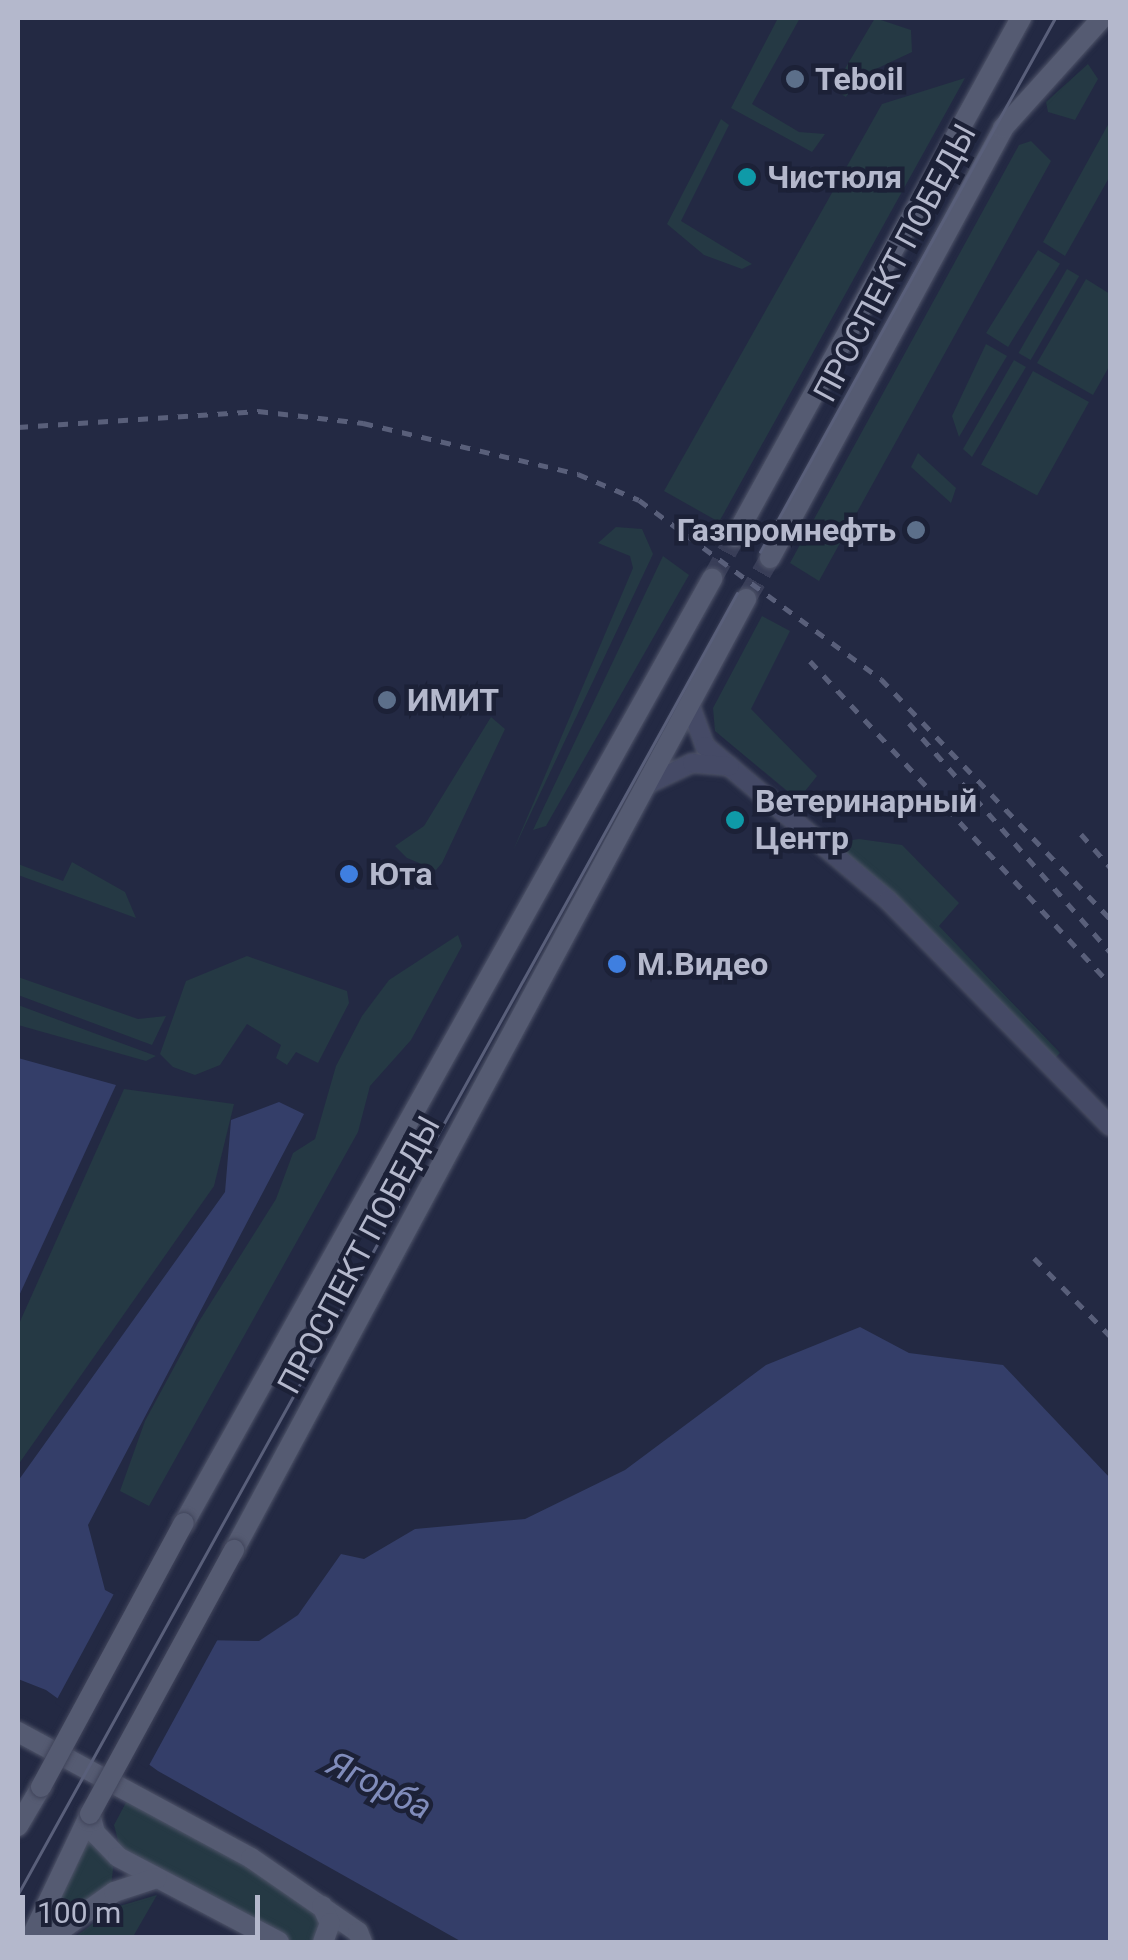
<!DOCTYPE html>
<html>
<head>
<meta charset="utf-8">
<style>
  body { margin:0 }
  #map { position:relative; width:1128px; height:1960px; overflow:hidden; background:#232943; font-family:Roboto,sans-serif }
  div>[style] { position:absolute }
  .green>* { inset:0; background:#253944; transform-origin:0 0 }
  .water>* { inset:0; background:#343e69 }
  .pier>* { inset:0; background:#232943 }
  .primary-tunnel>* { height:20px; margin-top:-10px; transform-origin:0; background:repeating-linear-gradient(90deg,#393e58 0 20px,transparent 0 30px) }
  .roads { filter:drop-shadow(0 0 2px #4f5469) drop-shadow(0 0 2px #4f5469) }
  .secondary>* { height:18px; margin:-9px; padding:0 9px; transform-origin:9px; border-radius:9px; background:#454a66 }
  .primary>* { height:20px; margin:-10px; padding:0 10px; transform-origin:10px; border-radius:10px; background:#555b72 }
  .tram>* { height:2.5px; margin:-1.25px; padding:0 1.25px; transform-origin:1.25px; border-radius:1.25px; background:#595f7a }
  .rail>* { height:5px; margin-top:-2.5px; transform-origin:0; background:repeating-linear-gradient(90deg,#595f7a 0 10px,transparent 0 20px) }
  .bridges { filter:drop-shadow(0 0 2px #41455b) drop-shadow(0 0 2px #41455b) }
  .primary-bridge>* { height:20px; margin:-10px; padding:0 10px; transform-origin:10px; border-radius:10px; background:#555b72 }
  .dots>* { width:28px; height:28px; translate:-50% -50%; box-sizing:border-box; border:5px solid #1c2137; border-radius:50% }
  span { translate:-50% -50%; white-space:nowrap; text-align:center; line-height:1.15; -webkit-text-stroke:9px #1c2137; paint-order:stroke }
  .poi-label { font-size:32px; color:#b4b8cc; font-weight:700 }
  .left { translate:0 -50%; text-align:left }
  .right { translate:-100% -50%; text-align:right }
  .street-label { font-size:32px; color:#b4b8cc }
  .water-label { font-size:35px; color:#808cbb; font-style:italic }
  .frame { position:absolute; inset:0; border:20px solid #b4b8cc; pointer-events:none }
  .scale { position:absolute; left:20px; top:1895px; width:240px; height:45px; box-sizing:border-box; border:5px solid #b4b8cc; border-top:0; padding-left:12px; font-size:30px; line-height:35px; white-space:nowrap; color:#b4b8cc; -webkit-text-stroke:8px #1c2137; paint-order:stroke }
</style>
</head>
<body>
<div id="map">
  <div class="green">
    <div style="clip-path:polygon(778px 18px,800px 18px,752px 104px,799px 132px,825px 134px,812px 152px,731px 108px)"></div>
    <div style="clip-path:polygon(875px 18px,911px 30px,912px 52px,859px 77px,846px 97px,833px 89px)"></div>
    <div style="clip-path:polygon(1088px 64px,1098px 79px,1075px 120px,1048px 112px,1046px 102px)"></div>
    <div style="clip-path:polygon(965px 78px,719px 522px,664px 491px,882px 104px)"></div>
    <div style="clip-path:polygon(721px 119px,729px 125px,681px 221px,752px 264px,742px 269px,704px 255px,667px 224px)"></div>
    <div style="clip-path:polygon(1110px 121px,1110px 176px,1065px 256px,1043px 242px)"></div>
    <div style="clip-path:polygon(1031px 141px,1051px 161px,819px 581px,790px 563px,1019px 145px)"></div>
    <div style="left:1038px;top:250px;width:26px;height:98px;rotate:32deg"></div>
    <div style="left:1067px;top:269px;width:14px;height:97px;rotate:30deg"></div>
    <div style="clip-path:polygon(1086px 279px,1110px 294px,1110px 365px,1093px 395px,1037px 363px)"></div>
    <div style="clip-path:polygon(986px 344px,1007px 356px,959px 437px,952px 416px)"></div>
    <div style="clip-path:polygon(1014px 360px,1026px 367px,972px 457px,963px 449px)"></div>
    <div style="left:1033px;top:371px;width:64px;height:107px;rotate:29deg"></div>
    <div style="clip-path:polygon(918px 453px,956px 488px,951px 503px,911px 467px)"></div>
    <div style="clip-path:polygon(616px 527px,642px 529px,653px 554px,513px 851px,633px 568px,630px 556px,598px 543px)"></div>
    <div style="clip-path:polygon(663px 556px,689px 575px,546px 826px,533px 830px)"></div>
    <div style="clip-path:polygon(762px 616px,790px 631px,751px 709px,817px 776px,798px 800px,715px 731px,713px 708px)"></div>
    <div style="clip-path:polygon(491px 717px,505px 729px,442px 863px,436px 870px,407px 858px,395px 846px,424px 826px)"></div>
    <div style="clip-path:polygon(859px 839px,902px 845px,959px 903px,939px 926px,1060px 1053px,1054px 1059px,834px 843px)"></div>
    <div style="clip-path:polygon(72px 862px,125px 892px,136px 918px,18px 875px,18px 864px,63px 881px)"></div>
    <div style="clip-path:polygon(458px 935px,462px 946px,411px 1040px,370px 1086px,358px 1132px,149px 1506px,120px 1491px,145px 1421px,198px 1323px,276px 1199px,293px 1153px,315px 1139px,336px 1066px,362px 1016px,389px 980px)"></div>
    <div style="clip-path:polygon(247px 956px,347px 991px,349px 1003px,318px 1063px,296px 1052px,287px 1065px,276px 1058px,281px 1045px,247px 1024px,220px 1065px,195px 1075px,173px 1067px,160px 1054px,186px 981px)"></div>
    <div style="clip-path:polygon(18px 977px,138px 1019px,166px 1016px,152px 1045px,18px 995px)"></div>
    <div style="clip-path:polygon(18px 1005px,156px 1056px,146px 1061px,18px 1025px)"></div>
    <div style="clip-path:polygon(124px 1089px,234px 1104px,214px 1186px,18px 1465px,18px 1326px)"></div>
    <div style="clip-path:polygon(130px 1795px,317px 1908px,325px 1924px,316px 1941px,293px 1942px,121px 1852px,114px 1825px)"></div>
    <div style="clip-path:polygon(88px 1840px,114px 1861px,111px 1886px,42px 1938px)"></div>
    <div style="clip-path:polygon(157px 1895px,130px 1942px,68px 1942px,116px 1907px)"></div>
  </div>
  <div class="water">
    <div style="clip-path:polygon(18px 1058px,116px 1085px,18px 1298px)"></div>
    <div style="clip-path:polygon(279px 1102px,304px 1114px,88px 1525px,105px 1590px,200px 1640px,259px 1641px,298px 1615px,341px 1554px,364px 1559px,415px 1529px,525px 1519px,625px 1470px,766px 1365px,860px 1327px,909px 1353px,1003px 1365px,1110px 1478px,1110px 1942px,462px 1942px,158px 1771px,46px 1690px,18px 1679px,18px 1481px,225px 1192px,231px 1120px)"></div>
  </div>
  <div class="pier">
    <div style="clip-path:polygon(116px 1590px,219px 1637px,147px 1769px,55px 1703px)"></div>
  </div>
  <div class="primary-tunnel">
    <div style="left:712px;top:579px;width:48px;rotate:-61.3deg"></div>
    <div style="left:746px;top:599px;width:48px;rotate:-59.7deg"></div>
  </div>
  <div class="roads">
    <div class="secondary">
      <div style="left:690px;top:705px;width:44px;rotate:69.9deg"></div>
      <div style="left:705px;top:746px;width:239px;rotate:40.1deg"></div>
      <div style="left:888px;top:900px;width:317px;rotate:45.5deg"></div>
      <div style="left:648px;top:784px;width:49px;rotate:-25.5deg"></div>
      <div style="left:692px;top:763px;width:38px;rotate:5deg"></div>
    </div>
    <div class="primary">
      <div style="left:735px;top:537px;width:593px;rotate:-61.14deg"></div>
      <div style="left:770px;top:558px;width:489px;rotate:-61.5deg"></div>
      <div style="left:1003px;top:128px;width:148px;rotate:-48deg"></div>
      <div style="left:184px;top:1523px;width:1082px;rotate:-60.78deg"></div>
      <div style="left:234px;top:1550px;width:1080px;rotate:-61.7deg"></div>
      <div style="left:18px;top:1732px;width:265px;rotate:28.4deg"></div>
      <div style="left:251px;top:1858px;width:130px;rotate:34.7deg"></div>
      <div style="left:358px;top:1932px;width:11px;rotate:68deg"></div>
      <div style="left:90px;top:1814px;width:20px;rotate:75deg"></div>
      <div style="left:95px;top:1833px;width:33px;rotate:46deg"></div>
      <div style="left:118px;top:1857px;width:182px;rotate:27.8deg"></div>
      <div style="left:18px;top:1826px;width:45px;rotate:-59.5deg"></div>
      <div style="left:322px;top:1906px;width:19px;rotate:65deg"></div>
      <div style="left:330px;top:1923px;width:20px;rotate:110deg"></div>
      <div style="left:29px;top:1942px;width:142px;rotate:-64.5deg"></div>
      <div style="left:44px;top:1942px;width:86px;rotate:-35.5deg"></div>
      <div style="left:114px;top:1892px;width:45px;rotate:-18deg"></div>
    </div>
  </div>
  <div class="tram">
    <div style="left:760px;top:552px;width:610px;rotate:-61.08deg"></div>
    <div style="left:18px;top:1894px;width:1486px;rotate:-61.07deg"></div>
  </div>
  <div class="rail">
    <div style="left:18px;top:427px;width:241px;rotate:-3.8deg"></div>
    <div style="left:258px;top:411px;width:106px;rotate:6.5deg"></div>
    <div style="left:363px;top:423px;width:221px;rotate:13.3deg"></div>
    <div style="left:578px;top:474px;width:66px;rotate:23.1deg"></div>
    <div style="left:639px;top:500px;width:301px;rotate:36.5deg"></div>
    <div style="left:881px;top:679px;width:332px;rotate:46.3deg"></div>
    <div style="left:810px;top:661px;width:441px;rotate:47.1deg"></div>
    <div style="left:909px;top:723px;width:305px;rotate:48.7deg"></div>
    <div style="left:1081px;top:834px;width:44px;rotate:48.7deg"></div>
    <div style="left:1034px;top:1258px;width:109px;rotate:45.7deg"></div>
  </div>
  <div class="bridges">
    <div class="primary-bridge">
      <div style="left:41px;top:1787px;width:300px;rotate:-61.6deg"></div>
      <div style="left:90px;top:1814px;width:301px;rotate:-61.4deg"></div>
    </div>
  </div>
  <div class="dots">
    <div style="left:795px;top:79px;background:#5c6f8a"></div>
    <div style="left:747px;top:177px;background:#0f9aa8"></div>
    <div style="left:916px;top:530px;background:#5c6f8a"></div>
    <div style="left:387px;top:700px;background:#5c6f8a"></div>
    <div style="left:735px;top:820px;background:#0f9aa8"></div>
    <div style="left:349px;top:874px;background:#3f7fe0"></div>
    <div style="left:617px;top:964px;background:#3f7fe0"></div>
  </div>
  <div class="poi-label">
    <span class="left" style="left:815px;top:79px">Teboil</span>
    <span class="left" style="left:767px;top:177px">Чистюля</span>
    <span class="right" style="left:896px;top:530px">Газпромнефть</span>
    <span class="left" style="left:407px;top:700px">ИМИТ</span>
    <span class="left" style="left:755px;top:820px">Ветеринарный<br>Центр</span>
    <span class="left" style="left:369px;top:874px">Юта</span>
    <span class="left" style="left:637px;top:964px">М.Видео</span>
  </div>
  <div class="street-label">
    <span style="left:895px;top:263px;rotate:-62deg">ПРОСПЕКТ ПОБЕДЫ</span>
    <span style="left:359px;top:1255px;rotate:-62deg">ПРОСПЕКТ ПОБЕДЫ</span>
  </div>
  <div class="water-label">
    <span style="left:379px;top:1786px;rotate:26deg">Ягорба</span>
  </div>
  <div class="frame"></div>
  <div class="scale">100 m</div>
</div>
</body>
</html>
